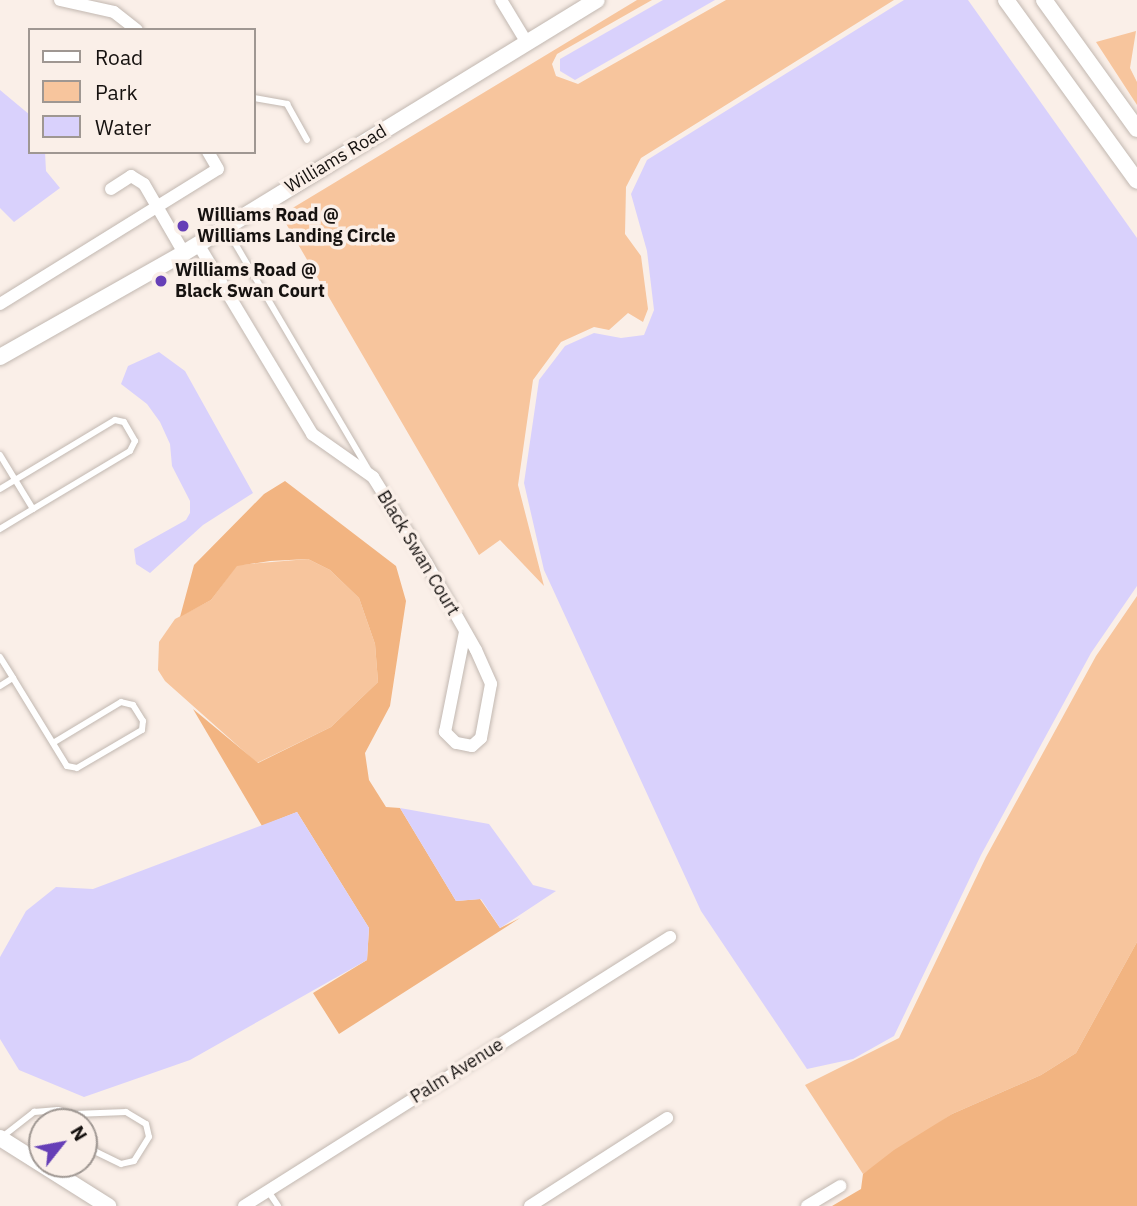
<!DOCTYPE html>
<html>
<head>
<meta charset="utf-8">
<style>
  body { margin:0 }
  #map { position:relative; width:1137px; height:1206px; overflow:hidden; background:#faefe8; font-family:"IBM Plex Sans",sans-serif }
  div>[style] { position:absolute }
  .green>* { inset:0; background:#f7c59d }
  .forest>* { inset:0; background:#f2b481 }
  .water>* { inset:0; background:#d9d1fc }
  .roads { filter:drop-shadow(0 0 2px #c2b8b1) drop-shadow(0 0 2px #c2b8b1) }
  .lane>* { height:6px; margin:-3px; padding:0 3px; transform-origin:3px; border-radius:3px; background:#fff }
  .street>* { height:12px; margin:-6px; padding:0 6px; transform-origin:6px; border-radius:6px; background:#fff }
  .secondary>* { height:16px; margin:-8px; padding:0 8px; transform-origin:8px; border-radius:8px; background:#fff }
  .dots>* { width:19px; height:19px; translate:-50% -50%; box-sizing:border-box; border:4px solid #faefe8; border-radius:50% }
  span { translate:-50% -50%; white-space:nowrap; text-align:center; line-height:1.15; -webkit-text-stroke:7px #faefe8; paint-order:stroke }
  .street-label { font-size:18px; color:#161210 }
  .poi-label { font-size:18px; color:#161210; font-weight:700 }
  .left { translate:0 -50%; text-align:left }
  .legend { position:absolute; left:28px; top:28px; width:228px; height:126px; box-sizing:border-box; background:#faefe8; border:2px solid #9f9792; margin:0; padding:9px 12px; list-style:none; font-size:21px; color:#161210 }
  .legend li { display:flex; align-items:center; gap:14px; height:35px }
  .legend b { width:35px; border:2px solid #9f9792 }
  .north { position:absolute; left:28px; top:1108px; width:70px; height:70px; box-sizing:border-box; background:#faefe8; border:2px solid #9f9792; border-radius:50%; rotate:59deg; font-size:19px; font-weight:700; line-height:28px; text-align:center; color:#161210 }
  .north::after { content:''; display:block; margin:auto; width:24px; height:32px; background:#663fb7; clip-path:polygon(50% 0,100% 100%,50% 72%,0 100%) }
</style>
</head>
<body>
<div id="map">
  <div class="green">
    <div style="clip-path:polygon(637px 0,652px 0,557px 54px,552px 64px,556px 76px,578px 84px,726px 0,894px 0,641px 158px,626px 187px,625px 234px,641px 256px,648px 309px,643px 322px,628px 313px,609px 330px,594px 327px,561px 342px,533px 380px,518px 485px,544px 586px,500px 540px,479px 555px,281px 215px)"></div>
    <div style="clip-path:polygon(1136px 31px,1130px 68px,1137px 82px,1137px 105px,1096px 42px)"></div>
    <div style="clip-path:polygon(308px 559px,330px 570px,359px 598px,375px 644px,378px 682px,331px 727px,257px 763px,165px 681px,158px 670px,159px 642px,175px 619px,211px 600px,237px 565px)"></div>
    <div style="clip-path:polygon(1137px 596px,1137px 942px,1076px 1053px,1041px 1075px,952px 1114px,863px 1174px,805px 1085px,899px 1038px,986px 857px,1096px 656px)"></div>
  </div>
  <div class="forest">
    <div style="clip-path:polygon(285px 481px,396px 566px,406px 601px,390px 706px,365px 753px,369px 780px,386px 807px,400px 808px,456px 901px,480px 899px,500px 928px,520px 918px,339px 1034px,313px 993px,367px 960px,369px 928px,297px 812px,262px 826px,193px 709px,258px 763px,331px 727px,378px 682px,375px 644px,359px 598px,330px 570px,308px 559px,270px 561px,237px 566px,211px 600px,180px 617px,194px 565px,264px 494px)"></div>
    <div style="clip-path:polygon(1137px 942px,1137px 1206px,832px 1206px,861px 1189px,863px 1174px,894px 1150px,952px 1114px,1041px 1075px,1076px 1053px)"></div>
  </div>
  <div class="water">
    <div style="clip-path:polygon(663px 0,715px 0,575px 80px,560px 71px,560px 59px)"></div>
    <div style="clip-path:polygon(904px 0,968px 0,1137px 238px,1137px 586px,1091px 653px,981px 855px,894px 1036px,853px 1059px,807px 1069px,701px 911px,544px 570px,524px 483px,539px 380px,565px 346px,594px 333px,621px 338px,644px 335px,654px 310px,647px 251px,631px 194px,647px 160px)"></div>
    <div style="clip-path:polygon(0 90px,30px 115px,30px 152px,45px 152px,46px 171px,60px 188px,14px 222px,0 208px)"></div>
    <div style="clip-path:polygon(159px 352px,185px 371px,253px 493px,203px 525px,150px 573px,136px 564px,134px 549px,186px 520px,190px 513px,190px 501px,172px 466px,170px 444px,160px 422px,147px 404px,121px 384px,128px 366px)"></div>
    <div style="clip-path:polygon(400px 808px,489px 824px,533px 885px,556px 891px,500px 928px,481px 899px,456px 901px)"></div>
    <div style="clip-path:polygon(297px 812px,369px 928px,367px 960px,190px 1060px,84px 1097px,19px 1070px,0 1039px,0 957px,26px 911px,56px 887px,93px 889px)"></div>
  </div>
  <div class="roads">
    <div class="lane">
      <div style="left:254px;top:98px;width:34px;rotate:10deg"></div>
      <div style="left:287px;top:104px;width:41px;rotate:60.9deg"></div>
      <div style="left:226px;top:228px;width:280px;rotate:59.5deg"></div>
      <div style="left:0;top:455px;width:63px;rotate:58.6deg"></div>
      <div style="left:33px;top:509px;width:39px;rotate:149deg"></div>
      <div style="left:0;top:489px;width:134px;rotate:-31deg"></div>
      <div style="left:115px;top:420px;width:9px;rotate:13deg"></div>
      <div style="left:124px;top:422px;width:22px;rotate:60deg"></div>
      <div style="left:135px;top:441px;width:11px;rotate:117deg"></div>
      <div style="left:130px;top:451px;width:113px;rotate:149.1deg"></div>
      <div style="left:0;top:657px;width:25px;rotate:58deg"></div>
      <div style="left:13px;top:678px;width:103px;rotate:58.5deg"></div>
      <div style="left:67px;top:766px;width:10px;rotate:11deg"></div>
      <div style="left:77px;top:768px;width:75px;rotate:-30.3deg"></div>
      <div style="left:142px;top:730px;width:9px;rotate:-84deg"></div>
      <div style="left:143px;top:721px;width:19px;rotate:-122deg"></div>
      <div style="left:133px;top:705px;width:12px;rotate:-166deg"></div>
      <div style="left:121px;top:702px;width:79px;rotate:148.9deg"></div>
      <div style="left:0;top:686px;width:15px;rotate:-32deg"></div>
      <div style="left:2px;top:1137px;width:41px;rotate:-38deg"></div>
      <div style="left:34px;top:1112px;width:24px;rotate:-5deg"></div>
      <div style="left:58px;top:1110px;width:16px;rotate:14deg"></div>
      <div style="left:74px;top:1114px;width:52px;rotate:-2.2deg"></div>
      <div style="left:126px;top:1112px;width:23px;rotate:31deg"></div>
      <div style="left:146px;top:1124px;width:13px;rotate:77deg"></div>
      <div style="left:149px;top:1137px;width:28px;rotate:122deg"></div>
      <div style="left:134px;top:1161px;width:13px;rotate:167deg"></div>
      <div style="left:121px;top:1164px;width:28px;rotate:-154deg"></div>
      <div style="left:96px;top:1152px;width:22px;rotate:-122deg"></div>
      <div style="left:268px;top:1191px;width:18px;rotate:56deg"></div>
    </div>
    <div class="street">
      <div style="left:60px;top:0;width:55px;rotate:12.5deg"></div>
      <div style="left:114px;top:12px;width:29px;rotate:38deg"></div>
      <div style="left:501px;top:0;width:50px;rotate:58.8deg"></div>
      <div style="left:111px;top:189px;width:24px;rotate:-33deg"></div>
      <div style="left:131px;top:176px;width:15px;rotate:32deg"></div>
      <div style="left:144px;top:184px;width:80px;rotate:59.9deg"></div>
      <div style="left:198px;top:244px;width:222px;rotate:59deg"></div>
      <div style="left:312px;top:434px;width:75px;rotate:35.2deg"></div>
      <div style="left:373px;top:477px;width:100px;rotate:58.1deg"></div>
      <div style="left:426px;top:562px;width:101px;rotate:60.4deg"></div>
      <div style="left:476px;top:650px;width:37px;rotate:66deg"></div>
      <div style="left:491px;top:684px;width:55px;rotate:100.5deg"></div>
      <div style="left:481px;top:738px;width:12px;rotate:138deg"></div>
      <div style="left:472px;top:746px;width:16px;rotate:-169deg"></div>
      <div style="left:456px;top:743px;width:16px;rotate:-135deg"></div>
      <div style="left:445px;top:732px;width:102px;rotate:-78.7deg"></div>
      <div style="left:0;top:304px;width:256px;rotate:-31.8deg"></div>
      <div style="left:218px;top:169px;width:20px;rotate:-120deg"></div>
      <div style="left:244px;top:1206px;width:504px;rotate:-32.27deg"></div>
      <div style="left:530px;top:1206px;width:163px;rotate:-32.7deg"></div>
      <div style="left:807px;top:1206px;width:39px;rotate:-31deg"></div>
    </div>
    <div class="secondary">
      <div style="left:1006px;top:0;width:223px;rotate:54.1deg"></div>
      <div style="left:1044px;top:0;width:159px;rotate:54.2deg"></div>
      <div style="left:0;top:357px;width:211px;rotate:-29.5deg"></div>
      <div style="left:184px;top:253px;width:484px;rotate:-31.5deg"></div>
      <div style="left:0;top:1138px;width:128px;rotate:32.2deg"></div>
    </div>
  </div>
  <div class="dots">
    <div style="left:183px;top:226px;background:#663fb7"></div>
    <div style="left:161px;top:281px;background:#663fb7"></div>
  </div>
  <div class="street-label">
    <span style="left:336px;top:159px;rotate:-31deg">Williams Road</span>
    <span style="left:418px;top:553px;rotate:59deg">Black Swan Court</span>
    <span style="left:457px;top:1071px;rotate:-32deg">Palm Avenue</span>
  </div>
  <div class="poi-label">
    <span class="left" style="left:197px;top:226px">Williams Road @<br>Williams Landing Circle</span>
    <span class="left" style="left:175px;top:281px">Williams Road @<br>Black Swan Court</span>
  </div>
  <ul class="legend">
  <li><b style="height:9px;background:#fff"></b>Road</li>
  <li><b style="height:19px;background:#f7c59d"></b>Park</li>
  <li><b style="height:19px;background:#d9d1fc"></b>Water</li>
  </ul>
  <div class="north">N</div>
</div>
</body>
</html>
